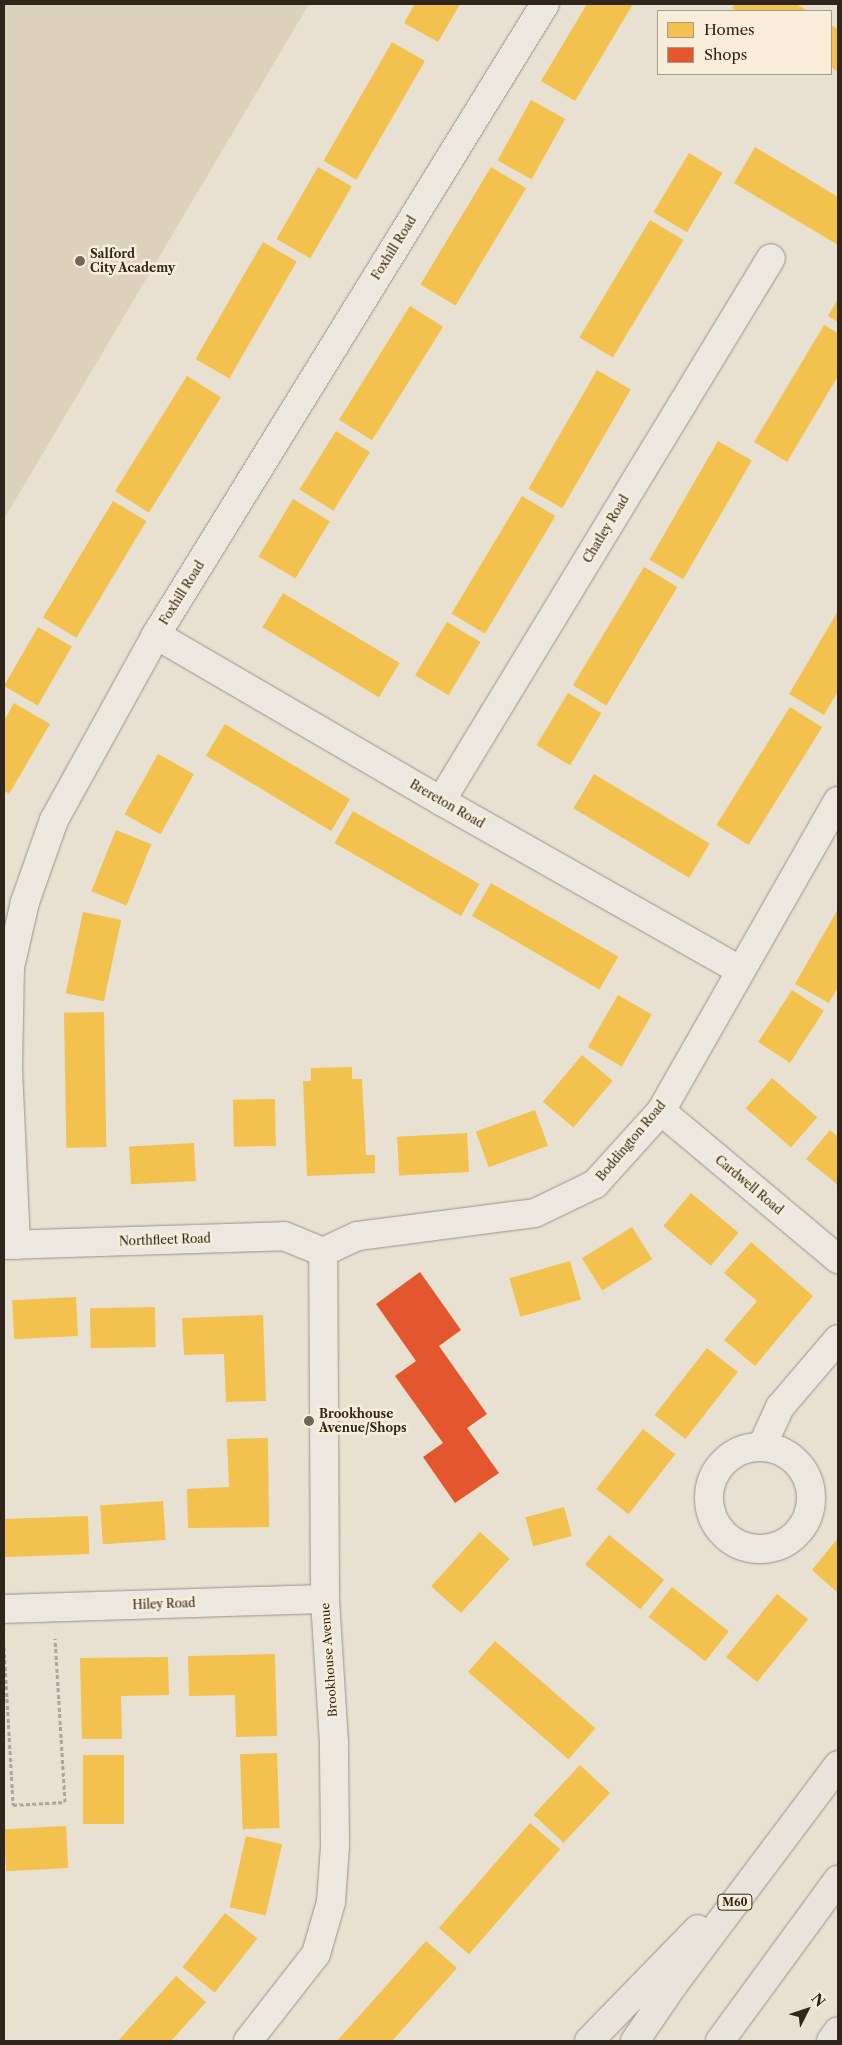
<!DOCTYPE html>
<html>
<head>
<meta charset="utf-8">
<style>
  body { margin:0 }
  #map { position:relative; width:842px; height:2045px; overflow:hidden; background:#e8e0d0; font-family:"Libre Caslon Text",serif }
  div>[style] { position:absolute }
  .green>* { inset:0; background:#dcd1ba }
  .homes>* { inset:0; background:#f2c14e; transform-origin:0 0 }
  .shops>* { inset:0; background:#e4572e }
  .path>* { height:3px; margin-top:-1.5px; transform-origin:0; background:repeating-linear-gradient(90deg,#aaa59e 0 4px,transparent 0 6.5px) }
  .roads { filter:drop-shadow(0 0 1px #999388) drop-shadow(0 0 1px #999388) }
  .street>* { height:28px; margin:-14px; padding:0 14px; transform-origin:14px; border-radius:14px; background:#ece8e0 }
  .street>.ring { margin:-14px; padding:0; box-sizing:content-box; background:none; border:28px solid #ece8e0; border-radius:50% }
  .highway>* { height:28px; margin:-14px; padding:0 14px; transform-origin:14px; border-radius:14px; background:#e9e4db }
  .dots>* { width:14px; height:14px; translate:-50% -50%; box-sizing:border-box; border:2px solid #f7edd9; border-radius:50% }
  span { translate:-50% -50%; white-space:nowrap; text-align:center; line-height:1.15; -webkit-text-stroke:5px #f7edd9; paint-order:stroke }
  .shield-label span { padding:1px 4px; background:#f7edd9; border:1px solid; border-radius:4px; -webkit-text-stroke-width:0 }
  .shield-label { font-size:11px; color:#2f251b; font-weight:700 }
  .street-label { font-size:12px; color:#2f251b }
  .poi-label { font-size:12px; color:#2f251b; font-weight:700 }
  .left { translate:0 -50%; text-align:left }
  .frame { position:absolute; inset:0; border:5px solid #2f251b; pointer-events:none }
  .legend { position:absolute; left:657px; top:10px; width:175px; height:65px; box-sizing:border-box; background:#f7edd9; border:1px solid #a79d8d; margin:0; padding:6px 9px; list-style:none; font-size:15px; color:#2f251b }
  .legend li { display:flex; align-items:center; gap:10px; height:25px }
  .legend b { width:25px; border:1px solid #a79d8d }
  .north { position:absolute; left:782px; top:1985px; width:50px; height:50px; -webkit-text-stroke:4px #f7edd9; paint-order:stroke; rotate:49deg; font-size:14px; font-weight:700; line-height:20px; text-align:center; color:#2f251b }
  .north::after { content:''; display:block; margin:auto; width:18px; height:22px; background:#2f251b; clip-path:polygon(50% 0,100% 100%,50% 72%,0 100%) }
</style>
</head>
<body>
<div id="map">
  <div class="green">
    <div style="clip-path:polygon(4px 4px,309px 4px,4px 519px)"></div>
  </div>
  <div class="homes">
    <div style="clip-path:polygon(415px 4px,460px 4px,438px 42px,404px 23px)"></div>
    <div style="clip-path:polygon(587px 4px,633px 4px,575px 101px,541px 81px)"></div>
    <div style="clip-path:polygon(735px 4px,796px 4px,808px 11px,738px 11px,732px 8px)"></div>
    <div style="clip-path:polygon(831px 25px,838px 29px,838px 72px,831px 67px)"></div>
    <div style="left:392px;top:42px;width:38px;height:137px;rotate:30deg"></div>
    <div style="left:531px;top:100px;width:39px;height:69px;rotate:29deg"></div>
    <div style="clip-path:polygon(755px 147px,838px 197px,838px 245px,734px 183px)"></div>
    <div style="left:689px;top:153px;width:39px;height:69px;rotate:31deg"></div>
    <div style="left:318px;top:167px;width:39px;height:83px;rotate:30deg"></div>
    <div style="left:491px;top:167px;width:41px;height:137px;rotate:31deg"></div>
    <div style="left:650px;top:220px;width:39px;height:137px;rotate:31deg"></div>
    <div style="left:263px;top:242px;width:39px;height:135px;rotate:30deg"></div>
    <div style="clip-path:polygon(838px 299px,838px 322px,828px 316px)"></div>
    <div style="left:410px;top:306px;width:39px;height:134px;rotate:32deg"></div>
    <div style="clip-path:polygon(824px 325px,838px 333px,838px 376px,787px 462px,754px 442px)"></div>
    <div style="left:597px;top:370px;width:39px;height:137px;rotate:30deg"></div>
    <div style="left:187px;top:376px;width:40px;height:136px;rotate:32deg"></div>
    <div style="left:336px;top:431px;width:40px;height:69px;rotate:32deg"></div>
    <div style="left:718px;top:441px;width:39px;height:137px;rotate:30deg"></div>
    <div style="left:522px;top:496px;width:39px;height:137px;rotate:31deg"></div>
    <div style="left:293px;top:499px;width:43px;height:67px;rotate:31deg"></div>
    <div style="left:113px;top:501px;width:39px;height:136px;rotate:31deg"></div>
    <div style="left:644px;top:567px;width:39px;height:138px;rotate:31deg"></div>
    <div style="left:283px;top:593px;width:136px;height:40px;rotate:31deg"></div>
    <div style="clip-path:polygon(838px 611px,838px 691px,824px 715px,789px 694px)"></div>
    <div style="left:447px;top:622px;width:39px;height:62px;rotate:31deg"></div>
    <div style="left:38px;top:627px;width:39px;height:68px;rotate:30deg"></div>
    <div style="left:568px;top:693px;width:39px;height:61px;rotate:31deg"></div>
    <div style="clip-path:polygon(14px 703px,50px 724px,9px 794px,4px 790px,4px 721px)"></div>
    <div style="left:790px;top:707px;width:38px;height:139px;rotate:32deg"></div>
    <div style="left:225px;top:724px;width:146px;height:37px;rotate:31deg"></div>
    <div style="left:158px;top:754px;width:41px;height:69px;rotate:29deg"></div>
    <div style="left:594px;top:774px;width:135px;height:40px;rotate:31deg"></div>
    <div style="left:353px;top:811px;width:146px;height:37px;rotate:30deg"></div>
    <div style="left:116px;top:830px;width:38px;height:66px;rotate:22deg"></div>
    <div style="left:491px;top:883px;width:147px;height:38px;rotate:30deg"></div>
    <div style="clip-path:polygon(838px 909px,838px 987px,829px 1003px,795px 984px)"></div>
    <div style="left:83px;top:912px;width:39px;height:83px;rotate:12deg"></div>
    <div style="left:792px;top:990px;width:38px;height:62px;rotate:33deg"></div>
    <div style="left:618px;top:995px;width:39px;height:60px;rotate:30deg"></div>
    <div style="left:104px;top:1012px;width:135px;height:40px;rotate:89deg"></div>
    <div style="left:582px;top:1055px;width:40px;height:61px;rotate:40deg"></div>
    <div style="clip-path:polygon(352px 1067px,352px 1079px,362px 1079px,366px 1155px,375px 1155px,375px 1173px,307px 1176px,303px 1081px,311px 1081px,311px 1068px)"></div>
    <div style="left:772px;top:1078px;width:60px;height:40px;rotate:41deg"></div>
    <div style="left:275px;top:1099px;width:47px;height:42px;rotate:89deg"></div>
    <div style="left:535px;top:1110px;width:38px;height:63px;rotate:70deg"></div>
    <div style="clip-path:polygon(830px 1130px,838px 1137px,838px 1185px,806px 1159px)"></div>
    <div style="left:467px;top:1133px;width:39px;height:70px;rotate:87deg"></div>
    <div style="left:194px;top:1143px;width:38px;height:65px;rotate:87deg"></div>
    <div style="left:691px;top:1193px;width:62px;height:43px;rotate:40deg"></div>
    <div style="left:632px;top:1227px;width:38px;height:59px;rotate:58deg"></div>
    <div style="clip-path:polygon(751px 1242px,813px 1296px,755px 1366px,724px 1340px,757px 1301px,724px 1273px)"></div>
    <div style="left:570px;top:1261px;width:40px;height:63px;rotate:74deg"></div>
    <div style="left:76px;top:1297px;width:39px;height:64px;rotate:87deg"></div>
    <div style="left:155px;top:1307px;width:40px;height:65px;rotate:89deg"></div>
    <div style="clip-path:polygon(263px 1315px,266px 1401px,226px 1402px,224px 1354px,184px 1355px,182px 1318px)"></div>
    <div style="left:707px;top:1348px;width:39px;height:85px;rotate:38deg"></div>
    <div style="left:643px;top:1429px;width:41px;height:76px;rotate:38deg"></div>
    <div style="clip-path:polygon(268px 1438px,269px 1527px,188px 1528px,187px 1489px,229px 1487px,227px 1439px)"></div>
    <div style="left:163px;top:1501px;width:39px;height:63px;rotate:86deg"></div>
    <div style="left:564px;top:1507px;width:30px;height:40px;rotate:75deg"></div>
    <div style="left:88px;top:1516px;width:38px;height:84px;rotate:88deg"></div>
    <div style="left:480px;top:1532px;width:40px;height:73px;rotate:42deg"></div>
    <div style="left:609px;top:1535px;width:71px;height:38px;rotate:39deg"></div>
    <div style="clip-path:polygon(838px 1538px,838px 1593px,812px 1570px)"></div>
    <div style="left:672px;top:1587px;width:72px;height:38px;rotate:38deg"></div>
    <div style="left:777px;top:1594px;width:40px;height:81px;rotate:39deg"></div>
    <div style="left:495px;top:1641px;width:133px;height:41px;rotate:41deg"></div>
    <div style="clip-path:polygon(275px 1654px,277px 1736px,236px 1737px,235px 1695px,189px 1696px,188px 1656px)"></div>
    <div style="clip-path:polygon(168px 1657px,169px 1695px,121px 1696px,122px 1739px,82px 1739px,80px 1658px)"></div>
    <div style="left:277px;top:1753px;width:75px;height:37px;rotate:88deg"></div>
    <div style="left:83px;top:1755px;width:41px;height:69px"></div>
    <div style="left:580px;top:1765px;width:41px;height:68px;rotate:43deg"></div>
    <div style="left:530px;top:1823px;width:40px;height:139px;rotate:41deg"></div>
    <div style="left:66px;top:1826px;width:42px;height:62px;rotate:87deg"></div>
    <div style="left:246px;top:1836px;width:37px;height:73px;rotate:13deg"></div>
    <div style="left:225px;top:1913px;width:41px;height:69px;rotate:38deg"></div>
    <div style="clip-path:polygon(426px 1941px,457px 1968px,392px 2041px,337px 2041px)"></div>
    <div style="clip-path:polygon(176px 1976px,206px 2002px,171px 2041px,118px 2041px)"></div>
  </div>
  <div class="shops">
    <div style="clip-path:polygon(420px 1272px,461px 1330px,439px 1346px,487px 1414px,467px 1428px,499px 1473px,455px 1503px,423px 1457px,443px 1443px,395px 1376px,416px 1361px,376px 1304px)"></div>
  </div>
  <div class="path">
    <div style="left:4px;top:1647px;width:158px;rotate:86.7deg"></div>
    <div style="left:13px;top:1805px;width:52px;rotate:-3.3deg"></div>
    <div style="left:65px;top:1802px;width:164px;rotate:-93.5deg"></div>
  </div>
  <div class="roads">
    <div class="street">
      <div style="left:156px;top:635px;width:330px;rotate:30.2deg"></div>
      <div style="left:441px;top:801px;width:343px;rotate:29.5deg"></div>
      <div style="left:441px;top:801px;width:635px;rotate:-58.71deg"></div>
      <div style="left:661px;top:1111px;width:231px;rotate:39.9deg"></div>
      <div style="left:4px;top:1245px;width:280px;rotate:-1.8deg"></div>
      <div style="left:284px;top:1236px;width:42px;rotate:22.3deg"></div>
      <div style="left:16px;top:1245px;width:176px;rotate:-92.6deg"></div>
      <div style="left:8px;top:1069px;width:102px;rotate:-88.9deg"></div>
      <div style="left:10px;top:967px;width:67px;rotate:-77deg"></div>
      <div style="left:25px;top:902px;width:87px;rotate:-70.5deg"></div>
      <div style="left:54px;top:820px;width:211px;rotate:-61.1deg"></div>
      <div style="left:156px;top:635px;width:741px;rotate:-58.35deg"></div>
      <div style="left:323px;top:1252px;width:38px;rotate:-25deg"></div>
      <div style="left:358px;top:1236px;width:178px;rotate:-7.4deg"></div>
      <div style="left:535px;top:1213px;width:67px;rotate:-25.8deg"></div>
      <div style="left:595px;top:1184px;width:98px;rotate:-47.9deg"></div>
      <div style="left:661px;top:1111px;width:357px;rotate:-60.3deg"></div>
      <div style="left:762px;top:1446px;width:43px;rotate:-65.2deg"></div>
      <div style="left:780px;top:1407px;width:89px;rotate:-49.5deg"></div>
      <div class="ring" style="left:709px;top:1447px;width:74px;height:74px"></div>
      <div style="left:4px;top:1609px;width:321px;rotate:-1.8deg"></div>
      <div style="left:248px;top:2041px;width:110px;rotate:-52deg"></div>
      <div style="left:316px;top:1954px;width:54px;rotate:-73.9deg"></div>
      <div style="left:331px;top:1902px;width:56px;rotate:-85.9deg"></div>
      <div style="left:335px;top:1846px;width:103px;rotate:-90.6deg"></div>
      <div style="left:334px;top:1743px;width:144px;rotate:-93.6deg"></div>
      <div style="left:325px;top:1599px;width:347px;rotate:-90.3deg"></div>
    </div>
    <div class="highway">
      <div style="left:589px;top:2041px;width:156px;rotate:-45.8deg"></div>
      <div style="left:635px;top:2041px;width:68px;rotate:-55.8deg"></div>
      <div style="left:673px;top:1985px;width:275px;rotate:-53.1deg"></div>
      <div style="left:720px;top:2041px;width:200px;rotate:-53.8deg"></div>
      <div style="left:831px;top:2041px;width:12px;rotate:-55deg"></div>
    </div>
  </div>
  <div class="dots">
    <div style="left:80px;top:261px;background:#70665a"></div>
    <div style="left:309px;top:1421px;background:#70665a"></div>
  </div>
  <div class="shield-label">
    <span style="left:735px;top:1902px">M60</span>
  </div>
  <div class="street-label">
    <span style="left:394px;top:248px;rotate:-58deg">Foxhill Road</span>
    <span style="left:606px;top:529px;rotate:-59deg">Chatley Road</span>
    <span style="left:182px;top:593px;rotate:-58deg">Foxhill Road</span>
    <span style="left:447px;top:804px;rotate:30deg">Brereton Road</span>
    <span style="left:631px;top:1141px;rotate:-50deg">Boddington Road</span>
    <span style="left:749px;top:1185px;rotate:40deg">Cardwell Road</span>
    <span style="left:165px;top:1240px;rotate:-2deg">Northfleet Road</span>
    <span style="left:164px;top:1604px;rotate:-2deg">Hiley Road</span>
    <span style="left:329px;top:1660px;rotate:-94deg">Brookhouse Avenue</span>
  </div>
  <div class="poi-label">
    <span class="left" style="left:90px;top:261px">Salford<br>City Academy</span>
    <span class="left" style="left:319px;top:1421px">Brookhouse<br>Avenue/Shops</span>
  </div>
  <div class="frame"></div>
  <ul class="legend">
  <li><b style="height:14px;background:#f2c14e"></b>Homes</li>
  <li><b style="height:14px;background:#e4572e"></b>Shops</li>
  </ul>
  <div class="north">N</div>
</div>
</body>
</html>
